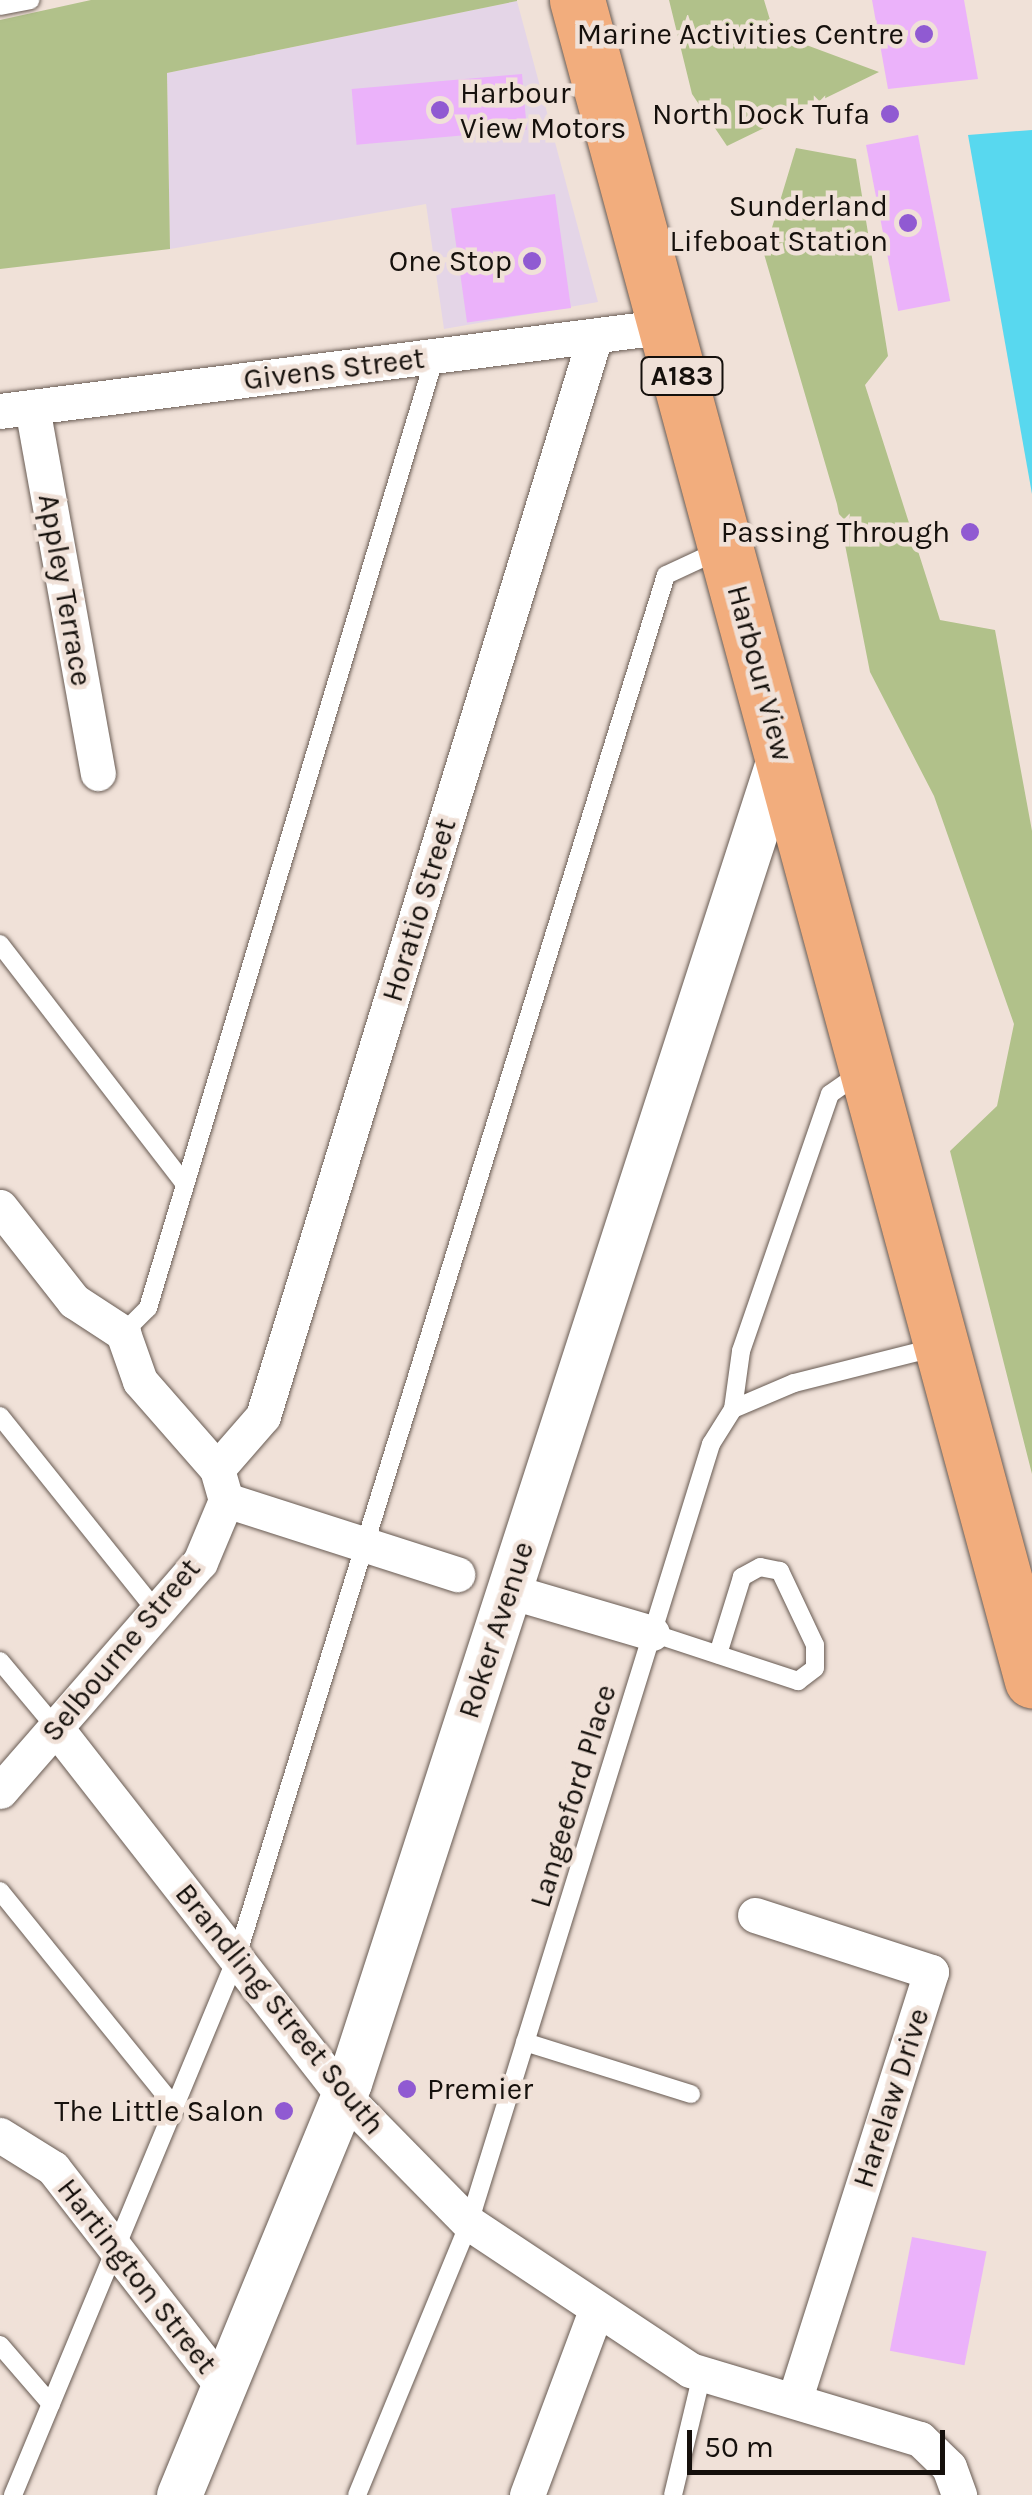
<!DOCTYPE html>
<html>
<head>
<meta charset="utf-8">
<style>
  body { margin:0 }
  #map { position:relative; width:1032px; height:2495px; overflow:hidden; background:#f0e1d8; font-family:Karla,sans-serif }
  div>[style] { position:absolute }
  .commercial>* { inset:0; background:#e4d5e7 }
  .green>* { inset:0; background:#b1c18a }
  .water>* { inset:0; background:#58d8ef }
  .building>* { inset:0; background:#ebb2fa; transform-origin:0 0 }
  .roads { filter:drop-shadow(0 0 2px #685b53) drop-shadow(0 0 2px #685b53) }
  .service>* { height:18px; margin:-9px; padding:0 9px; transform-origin:9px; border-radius:9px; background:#fff }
  .minor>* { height:35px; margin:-17.5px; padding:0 17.5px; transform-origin:17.5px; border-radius:17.5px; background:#fff }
  .tertiary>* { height:45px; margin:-22.5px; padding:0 22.5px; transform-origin:22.5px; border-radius:22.5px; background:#fff }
  .primary>* { height:55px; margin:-27.5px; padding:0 27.5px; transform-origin:27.5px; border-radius:27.5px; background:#f2ad7d }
  .dots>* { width:28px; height:28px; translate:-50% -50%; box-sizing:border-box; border:5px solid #f0e1d8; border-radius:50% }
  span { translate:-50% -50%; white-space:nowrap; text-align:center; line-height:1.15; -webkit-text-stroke:9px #f0e1d8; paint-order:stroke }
  .shield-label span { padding:2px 8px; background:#f0e1d8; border:2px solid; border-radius:8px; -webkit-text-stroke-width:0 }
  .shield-label { font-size:28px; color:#15100c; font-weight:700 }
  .poi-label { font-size:30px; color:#15100c }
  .right { translate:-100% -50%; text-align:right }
  .left { translate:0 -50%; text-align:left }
  .street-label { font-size:30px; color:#15100c }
  .scale { position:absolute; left:687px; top:2430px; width:258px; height:45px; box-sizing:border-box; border:5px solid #15100c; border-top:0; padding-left:12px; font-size:30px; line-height:35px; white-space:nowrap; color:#15100c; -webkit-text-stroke:8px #f0e1d8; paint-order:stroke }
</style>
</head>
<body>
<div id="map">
  <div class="commercial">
    <div style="clip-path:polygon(517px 1px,598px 302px,444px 329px,426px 204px,170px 249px,167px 73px)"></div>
  </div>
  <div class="green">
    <div style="clip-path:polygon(91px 0,517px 0,517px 1px,167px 73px,170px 249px,0 269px,0 20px)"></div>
    <div style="clip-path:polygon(669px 0,764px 0,774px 33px,879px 72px,727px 146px,692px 94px)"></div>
    <div style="clip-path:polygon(796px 148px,856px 159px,888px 356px,865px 385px,940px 620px,995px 630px,1032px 831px,1032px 1474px,950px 1151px,997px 1106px,1014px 1024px,934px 796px,870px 672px,837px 504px,764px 254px)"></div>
  </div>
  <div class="water">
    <div style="clip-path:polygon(1032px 130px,1032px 494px,968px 135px)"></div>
  </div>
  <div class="building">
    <div style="clip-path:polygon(872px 0,964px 0,978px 79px,888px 89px)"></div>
    <div style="left:522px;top:74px;width:56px;height:171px;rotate:85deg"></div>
    <div style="left:918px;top:135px;width:169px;height:53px;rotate:79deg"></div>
    <div style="left:555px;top:194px;width:115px;height:105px;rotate:82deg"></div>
    <div style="left:912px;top:2237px;width:76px;height:116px;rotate:11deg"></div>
  </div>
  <div class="roads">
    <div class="service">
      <div style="left:0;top:6px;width:31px;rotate:-11deg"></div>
      <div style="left:0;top:944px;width:300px;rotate:52.4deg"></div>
      <div style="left:123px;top:1333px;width:35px;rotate:-45deg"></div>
      <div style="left:148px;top:1308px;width:994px;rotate:-73.22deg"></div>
      <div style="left:733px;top:1409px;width:59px;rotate:-82.1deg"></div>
      <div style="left:741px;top:1351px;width:272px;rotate:-70.9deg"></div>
      <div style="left:830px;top:1094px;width:38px;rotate:-35deg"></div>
      <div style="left:0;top:1416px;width:250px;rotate:51.3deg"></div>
      <div style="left:652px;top:1633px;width:154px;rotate:18.2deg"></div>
      <div style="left:798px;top:1681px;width:21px;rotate:-37deg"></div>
      <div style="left:815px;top:1668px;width:23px;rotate:-90deg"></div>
      <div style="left:815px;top:1645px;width:82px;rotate:-115.3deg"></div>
      <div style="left:780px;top:1571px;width:20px;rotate:-169deg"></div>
      <div style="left:760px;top:1567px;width:21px;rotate:151deg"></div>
      <div style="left:742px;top:1577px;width:81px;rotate:107.3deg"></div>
      <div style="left:0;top:1661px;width:87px;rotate:50.1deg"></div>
      <div style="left:0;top:1891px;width:279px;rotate:51deg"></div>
      <div style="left:525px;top:2042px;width:174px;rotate:17.4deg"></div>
      <div style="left:0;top:2345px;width:78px;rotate:49.2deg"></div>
      <div style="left:13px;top:2495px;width:581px;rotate:-67.41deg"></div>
      <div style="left:236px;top:1959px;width:1449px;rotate:-72.74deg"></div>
      <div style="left:666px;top:575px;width:62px;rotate:-24.9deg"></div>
      <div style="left:357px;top:2495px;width:294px;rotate:-67.6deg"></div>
      <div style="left:469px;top:2223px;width:816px;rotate:-72.74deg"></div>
      <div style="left:711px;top:1444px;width:41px;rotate:-57.8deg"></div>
      <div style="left:733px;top:1409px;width:66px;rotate:-23.1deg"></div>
      <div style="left:794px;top:1383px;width:147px;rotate:-14.1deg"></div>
      <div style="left:673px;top:2495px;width:124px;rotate:-76.5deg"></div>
    </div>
    <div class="minor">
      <div style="left:32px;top:407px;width:372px;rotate:79.8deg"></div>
      <div style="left:0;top:411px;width:674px;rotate:-7.24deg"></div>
      <div style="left:0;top:1207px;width:120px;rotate:51.8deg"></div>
      <div style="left:74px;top:1301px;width:59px;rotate:33.1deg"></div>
      <div style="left:123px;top:1333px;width:51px;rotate:70.5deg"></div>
      <div style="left:140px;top:1381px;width:117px;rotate:48.8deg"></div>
      <div style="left:217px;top:1469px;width:32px;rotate:74deg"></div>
      <div style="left:217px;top:1469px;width:70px;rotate:-49deg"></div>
      <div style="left:263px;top:1416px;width:1130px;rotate:-72.91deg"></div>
      <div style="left:226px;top:1500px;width:243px;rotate:17.8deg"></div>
      <div style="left:509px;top:1591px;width:149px;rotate:16.4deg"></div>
      <div style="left:56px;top:1728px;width:467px;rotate:52deg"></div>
      <div style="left:344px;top:2096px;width:178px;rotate:45.5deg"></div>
      <div style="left:469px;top:2223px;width:265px;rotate:33.6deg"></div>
      <div style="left:690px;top:2370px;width:240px;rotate:16.7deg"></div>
      <div style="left:920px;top:2439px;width:40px;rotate:44deg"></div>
      <div style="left:949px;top:2467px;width:30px;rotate:70deg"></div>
      <div style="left:0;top:1791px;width:304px;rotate:-48.9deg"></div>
      <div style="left:200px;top:1562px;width:67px;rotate:-67.2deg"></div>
      <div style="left:755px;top:1915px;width:185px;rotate:17.9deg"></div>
      <div style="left:931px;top:1972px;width:450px;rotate:107.7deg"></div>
      <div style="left:0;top:2135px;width:62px;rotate:31.9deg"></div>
      <div style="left:53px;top:2168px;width:277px;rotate:52.2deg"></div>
      <div style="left:527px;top:2495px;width:197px;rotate:-69.5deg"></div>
    </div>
    <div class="tertiary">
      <div style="left:179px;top:2495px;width:446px;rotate:-67.6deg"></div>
      <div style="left:349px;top:2083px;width:1398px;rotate:-72.01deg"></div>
    </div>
    <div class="primary">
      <div style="left:577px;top:0;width:1741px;rotate:74.85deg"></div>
    </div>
  </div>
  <div class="dots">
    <div style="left:924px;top:34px;background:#905ad2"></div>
    <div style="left:440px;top:110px;background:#905ad2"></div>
    <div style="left:890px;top:114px;background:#905ad2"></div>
    <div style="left:908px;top:223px;background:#905ad2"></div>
    <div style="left:532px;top:261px;background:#905ad2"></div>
    <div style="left:970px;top:532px;background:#905ad2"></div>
    <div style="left:407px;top:2089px;background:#905ad2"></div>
    <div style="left:284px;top:2111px;background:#905ad2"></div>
  </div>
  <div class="shield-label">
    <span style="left:682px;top:376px">A183</span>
  </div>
  <div class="poi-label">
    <span class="right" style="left:904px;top:34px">Marine Activities Centre</span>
    <span class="left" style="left:460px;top:110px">Harbour<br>View Motors</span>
    <span class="right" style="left:870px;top:114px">North Dock Tufa</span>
    <span class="right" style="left:888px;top:223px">Sunderland<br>Lifeboat Station</span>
    <span class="right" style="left:512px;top:261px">One Stop</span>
    <span class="right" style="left:950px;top:532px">Passing Through</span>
    <span class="left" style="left:427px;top:2089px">Premier</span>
    <span class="right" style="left:264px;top:2111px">The Little Salon</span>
  </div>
  <div class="street-label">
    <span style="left:334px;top:369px;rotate:-7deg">Givens Street</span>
    <span style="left:65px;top:590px;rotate:80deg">Appley Terrace</span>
    <span style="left:760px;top:673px;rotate:75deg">Harbour View</span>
    <span style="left:419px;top:910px;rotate:-73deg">Horatio Street</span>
    <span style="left:496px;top:1630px;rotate:-72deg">Roker Avenue</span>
    <span style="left:121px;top:1650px;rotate:-50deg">Selbourne Street</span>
    <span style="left:573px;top:1796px;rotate:-73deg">Langeeford Place</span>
    <span style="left:280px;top:2009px;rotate:51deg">Brandling Street South</span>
    <span style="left:891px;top:2098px;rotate:-72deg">Harelaw Drive</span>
    <span style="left:137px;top:2276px;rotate:52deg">Hartington Street</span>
  </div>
  <div class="scale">50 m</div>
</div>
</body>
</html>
